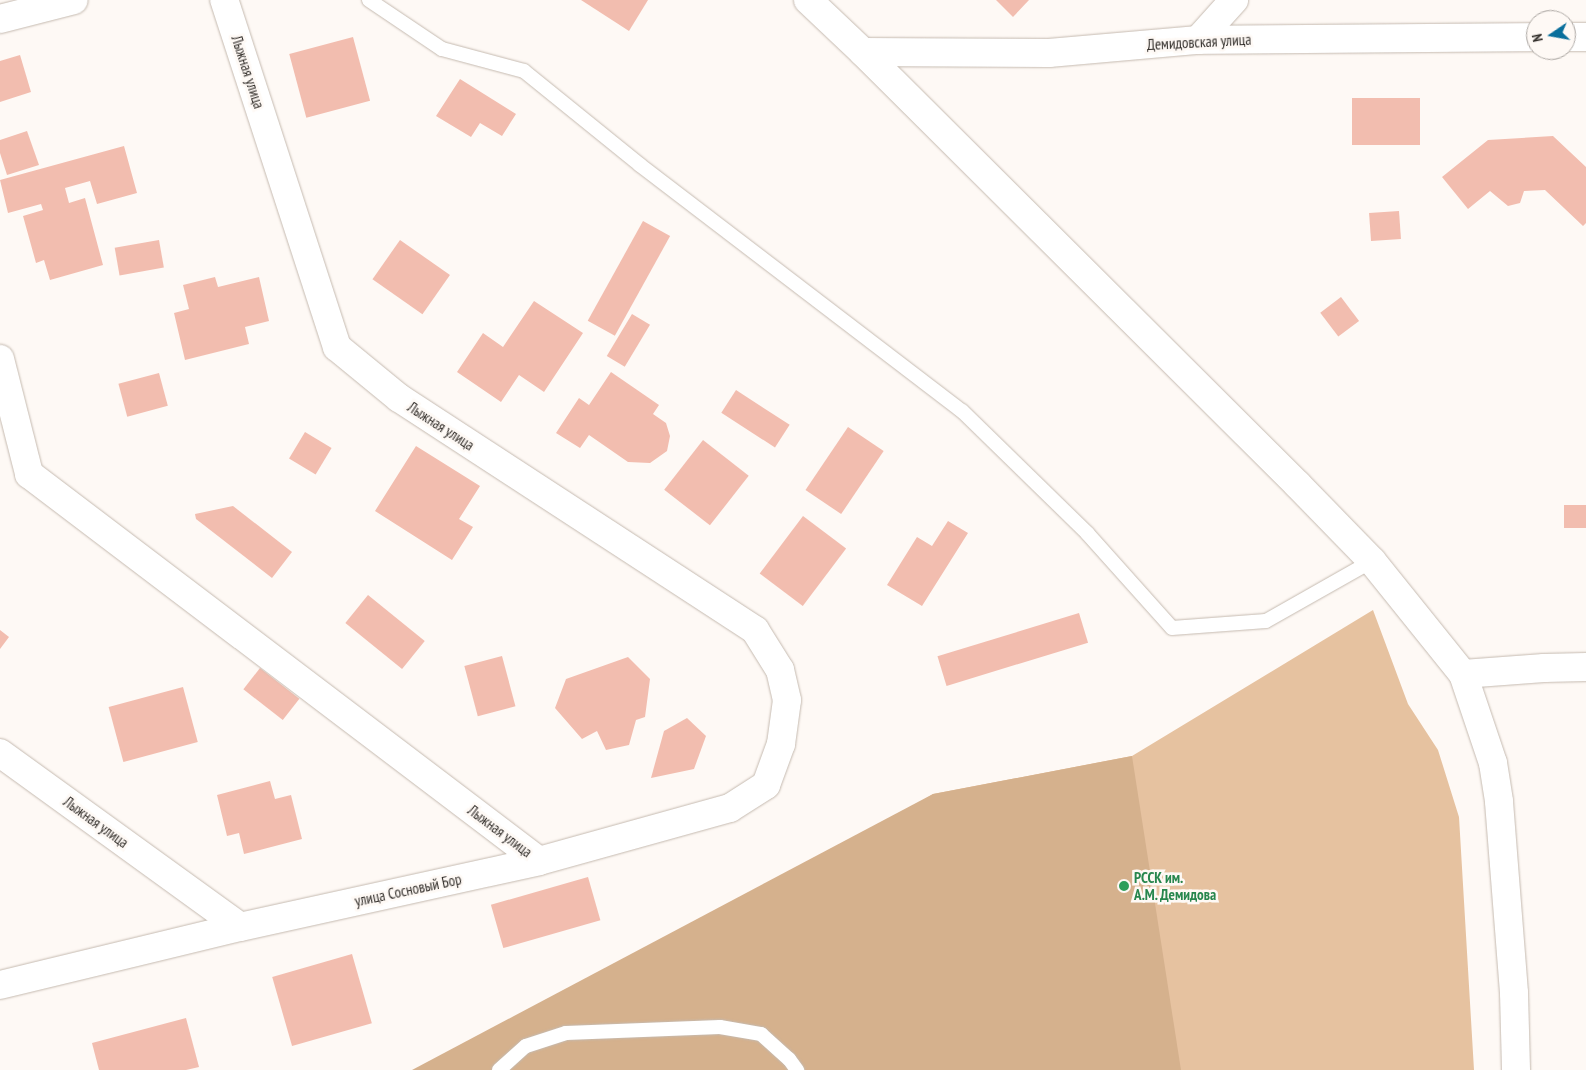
<!DOCTYPE html>
<html>
<head>
<meta charset="utf-8">
<style>
  body { margin:0 }
  #map { position:relative; width:1586px; height:1070px; overflow:hidden; background:#fef9f5; font-family:"PT Sans Narrow",sans-serif }
  div>[style] { position:absolute }
  .green>* { inset:0; background:#e6c2a0 }
  .forest>* { inset:0; background:#d5b18d }
  .building>* { inset:0; background:#f2bdaf; transform-origin:0 0 }
  .roads { filter:drop-shadow(0 0 1px #c5bab0) drop-shadow(0 0 1px #c5bab0) }
  .lane>* { height:14px; margin:-7px; padding:0 7px; transform-origin:7px; border-radius:7px; background:#fff }
  .street>* { height:28px; margin:-14px; padding:0 14px; transform-origin:14px; border-radius:14px; background:#fff }
  .dots>* { width:14px; height:14px; translate:-50% -50%; box-sizing:border-box; border:2px solid #fef9f5; border-radius:50% }
  span { translate:-50% -50%; white-space:nowrap; text-align:center; line-height:1.15; -webkit-text-stroke:5px #fef9f5; paint-order:stroke }
  .street-label { font-size:15px; color:#312d29 }
  .leisure-label { font-size:15px; color:#27864d; font-weight:700 }
  .left { translate:0 -50%; text-align:left }
  .north { position:absolute; left:1526px; top:10px; width:50px; height:50px; box-sizing:border-box; background:#fef9f5; border:1px solid #aca7a3; border-radius:50%; rotate:258deg; font-size:14px; font-weight:700; line-height:20px; text-align:center; color:#312d29 }
  .north::after { content:''; display:block; margin:auto; width:18px; height:22px; background:#096f9c; clip-path:polygon(50% 0,100% 100%,50% 72%,0 100%) }
</style>
</head>
<body>
<div id="map">
  <div class="green">
    <div style="clip-path:polygon(1373px 610px,1408px 704px,1438px 750px,1459px 817px,1474px 1070px,449px 1070px,672px 955px,933px 794px,1132px 756px)"></div>
  </div>
  <div class="forest">
    <div style="clip-path:polygon(1132px 756px,1181px 1070px,412px 1070px,933px 794px)"></div>
  </div>
  <div class="building">
    <div style="clip-path:polygon(581px 0,648px 0,629px 31px)"></div>
    <div style="clip-path:polygon(996px 0,1029px 0,1013px 17px)"></div>
    <div style="left:353px;top:37px;width:66px;height:66px;rotate:75deg"></div>
    <div style="clip-path:polygon(20px 55px,31px 92px,0 102px,0 61px)"></div>
    <div style="clip-path:polygon(460px 79px,516px 114px,502px 136px,480px 123px,471px 137px,436px 116px)"></div>
    <div style="left:1420px;top:98px;width:47px;height:68px;rotate:90deg"></div>
    <div style="clip-path:polygon(27px 131px,39px 165px,7px 175px,0 153px,0 140px)"></div>
    <div style="clip-path:polygon(1553px 136px,1586px 167px,1586px 223px,1583px 226px,1545px 190px,1524px 191px,1520px 203px,1508px 206px,1490px 191px,1468px 209px,1442px 177px,1488px 140px)"></div>
    <div style="clip-path:polygon(124px 146px,137px 193px,97px 204px,90px 181px,65px 188px,69px 203px,85px 198px,103px 265px,50px 280px,44px 260px,36px 263px,23px 216px,43px 210px,41px 204px,8px 213px,0 180px)"></div>
    <div style="left:1399px;top:211px;width:28px;height:30px;rotate:86deg"></div>
    <div style="left:643px;top:221px;width:31px;height:114px;rotate:29deg"></div>
    <div style="left:159px;top:240px;width:28px;height:45px;rotate:80deg"></div>
    <div style="left:400px;top:240px;width:61px;height:48px;rotate:35deg"></div>
    <div style="clip-path:polygon(215px 277px,218px 287px,259px 277px,269px 321px,245px 327px,249px 344px,185px 360px,174px 313px,189px 309px,183px 285px)"></div>
    <div style="left:1341px;top:297px;width:30px;height:26px;rotate:53deg"></div>
    <div style="clip-path:polygon(534px 301px,583px 333px,544px 392px,519px 375px,501px 402px,457px 372px,483px 333px,503px 347px)"></div>
    <div style="left:632px;top:314px;width:21px;height:49px;rotate:31deg"></div>
    <div style="clip-path:polygon(611px 372px,659px 405px,653px 414px,666px 423px,670px 436px,667px 451px,650px 463px,628px 462px,589px 435px,580px 448px,556px 433px,579px 398px,589px 405px)"></div>
    <div style="left:159px;top:373px;width:34px;height:42px;rotate:75deg"></div>
    <div style="left:736px;top:390px;width:64px;height:27px;rotate:33deg"></div>
    <div style="left:848px;top:427px;width:43px;height:76px;rotate:34deg"></div>
    <div style="left:305px;top:432px;width:31px;height:31px;rotate:31deg"></div>
    <div style="left:703px;top:440px;width:58px;height:63px;rotate:38deg"></div>
    <div style="clip-path:polygon(416px 446px,480px 486px,459px 519px,473px 527px,452px 560px,375px 511px)"></div>
    <div style="left:1564px;top:505px;width:22px;height:23px"></div>
    <div style="clip-path:polygon(233px 506px,292px 552px,272px 578px,196px 519px,195px 514px)"></div>
    <div style="left:803px;top:516px;width:54px;height:72px;rotate:37deg"></div>
    <div style="clip-path:polygon(948px 521px,968px 533px,922px 606px,887px 585px,917px 537px,932px 546px)"></div>
    <div style="left:368px;top:595px;width:73px;height:36px;rotate:39deg"></div>
    <div style="left:1079px;top:613px;width:31px;height:148px;rotate:73deg"></div>
    <div style="clip-path:polygon(0 630px,9px 637px,0 649px)"></div>
    <div style="left:502px;top:656px;width:52px;height:39px;rotate:75deg"></div>
    <div style="clip-path:polygon(628px 657px,650px 679px,645px 717px,636px 720px,629px 745px,606px 750px,597px 731px,582px 739px,555px 708px,566px 679px)"></div>
    <div style="left:260px;top:668px;width:50px;height:27px;rotate:38deg"></div>
    <div style="left:183px;top:687px;width:57px;height:77px;rotate:75deg"></div>
    <div style="clip-path:polygon(687px 718px,706px 736px,694px 769px,651px 778px,664px 731px)"></div>
    <div style="clip-path:polygon(270px 781px,275px 799px,291px 795px,302px 839px,244px 854px,239px 833px,227px 836px,217px 795px)"></div>
    <div style="left:588px;top:877px;width:45px;height:101px;rotate:74deg"></div>
    <div style="left:352px;top:954px;width:72px;height:83px;rotate:74deg"></div>
    <div style="clip-path:polygon(186px 1018px,199px 1067px,186px 1070px,99px 1070px,92px 1043px)"></div>
  </div>
  <div class="roads">
    <div class="lane">
      <div style="left:369px;top:0;width:88px;rotate:33.9deg"></div>
      <div style="left:442px;top:49px;width:85px;rotate:15deg"></div>
      <div style="left:524px;top:71px;width:149px;rotate:39deg"></div>
      <div style="left:640px;top:165px;width:405px;rotate:37.4deg"></div>
      <div style="left:962px;top:411px;width:175px;rotate:44.3deg"></div>
      <div style="left:1087px;top:533px;width:127px;rotate:48.2deg"></div>
      <div style="left:1172px;top:628px;width:94px;rotate:-4.3deg"></div>
      <div style="left:1266px;top:621px;width:122px;rotate:-29.5deg"></div>
      <div style="left:499px;top:1070px;width:36px;rotate:-42deg"></div>
      <div style="left:526px;top:1046px;width:42px;rotate:-18deg"></div>
      <div style="left:566px;top:1033px;width:154px;rotate:-2.2deg"></div>
      <div style="left:720px;top:1027px;width:42px;rotate:9.7deg"></div>
      <div style="left:761px;top:1034px;width:38px;rotate:42deg"></div>
      <div style="left:789px;top:1059px;width:14px;rotate:54deg"></div>
    </div>
    <div class="street">
      <div style="left:808px;top:0;width:76px;rotate:43.4deg"></div>
      <div style="left:863px;top:52px;width:614px;rotate:44.87deg"></div>
      <div style="left:1298px;top:485px;width:106px;rotate:45.8deg"></div>
      <div style="left:1372px;top:561px;width:145px;rotate:51.2deg"></div>
      <div style="left:1463px;top:674px;width:94px;rotate:71.4deg"></div>
      <div style="left:1493px;top:763px;width:39px;rotate:81deg"></div>
      <div style="left:1499px;top:802px;width:192px;rotate:85.5deg"></div>
      <div style="left:1514px;top:993px;width:77px;rotate:88.5deg"></div>
      <div style="left:0;top:19px;width:76px;rotate:-14.4deg"></div>
      <div style="left:1566px;top:37px;width:20px"></div>
      <div style="left:1198px;top:40px;width:54px;rotate:-48deg"></div>
      <div style="left:863px;top:52px;width:186px;rotate:0.3deg"></div>
      <div style="left:1049px;top:53px;width:150px;rotate:-5deg"></div>
      <div style="left:1198px;top:40px;width:338px;rotate:-0.5deg"></div>
      <div style="left:0;top:359px;width:119px;rotate:75.8deg"></div>
      <div style="left:29px;top:474px;width:640px;rotate:37.19deg"></div>
      <div style="left:1463px;top:674px;width:81px;rotate:-4.2deg"></div>
      <div style="left:1544px;top:668px;width:42px;rotate:-1.4deg"></div>
      <div style="left:0;top:753px;width:296px;rotate:35.9deg"></div>
      <div style="left:0;top:985px;width:247px;rotate:-13.6deg"></div>
      <div style="left:240px;top:927px;width:306px;rotate:-12.4deg"></div>
      <div style="left:539px;top:861px;width:198px;rotate:-15.5deg"></div>
      <div style="left:730px;top:808px;width:43px;rotate:-32.6deg"></div>
      <div style="left:766px;top:785px;width:44px;rotate:-69.9deg"></div>
      <div style="left:781px;top:744px;width:44px;rotate:-82.2deg"></div>
      <div style="left:787px;top:700px;width:31px;rotate:-103deg"></div>
      <div style="left:780px;top:670px;width:47px;rotate:-122deg"></div>
      <div style="left:755px;top:630px;width:425px;rotate:-146.9deg"></div>
      <div style="left:399px;top:398px;width:80px;rotate:-140.6deg"></div>
      <div style="left:337px;top:347px;width:365px;rotate:-108deg"></div>
    </div>
  </div>
  <div class="dots">
    <div style="left:1124px;top:886px;background:#2e9e5b"></div>
  </div>
  <div class="street-label">
    <span style="left:1199px;top:42px;rotate:-3deg">Демидовская улица</span>
    <span style="left:248px;top:72px;rotate:72deg">Лыжная улица</span>
    <span style="left:441px;top:426px;rotate:33deg">Лыжная улица</span>
    <span style="left:96px;top:822px;rotate:36deg">Лыжная улица</span>
    <span style="left:500px;top:831px;rotate:37deg">Лыжная улица</span>
    <span style="left:408px;top:890px;rotate:-12deg">улица Сосновый Бор</span>
  </div>
  <div class="leisure-label">
    <span class="left" style="left:1134px;top:886px">РССК им.<br>А.М. Демидова</span>
  </div>
  <div class="north">N</div>
</div>
</body>
</html>
